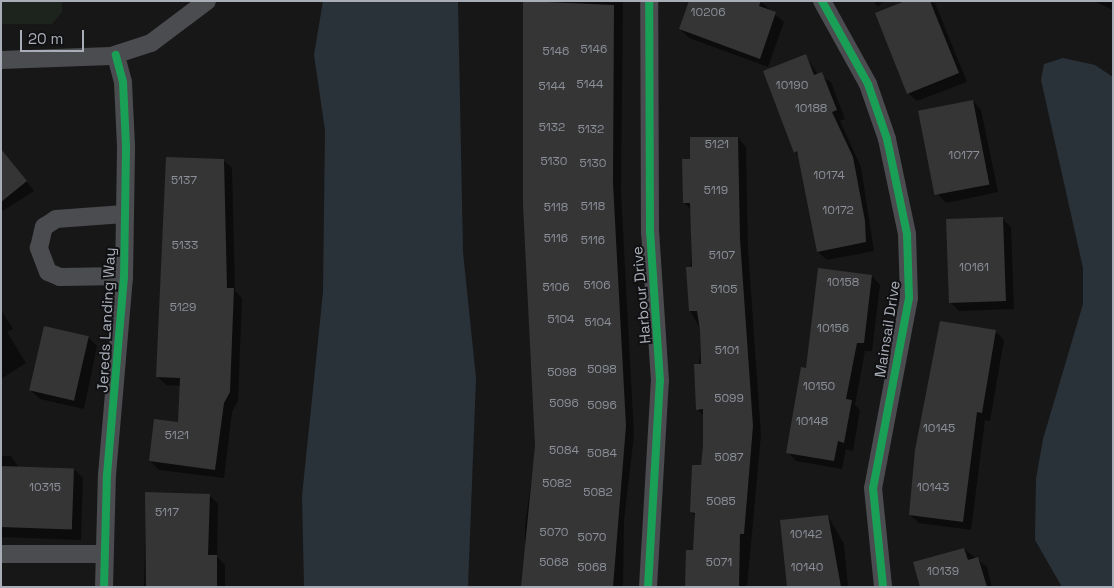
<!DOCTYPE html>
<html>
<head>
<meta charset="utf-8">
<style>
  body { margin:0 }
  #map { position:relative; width:1114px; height:588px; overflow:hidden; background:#171717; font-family:"Space Grotesk",sans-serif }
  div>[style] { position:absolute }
  .green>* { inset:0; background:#1d241e }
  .water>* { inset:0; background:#2a3239 }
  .shadow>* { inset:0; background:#0007 }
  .building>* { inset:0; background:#353536; transform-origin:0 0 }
  .minor>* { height:18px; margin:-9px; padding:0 9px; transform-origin:9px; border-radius:9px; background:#4b4c50 }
  .cycleway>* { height:8px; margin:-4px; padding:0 4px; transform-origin:4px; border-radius:4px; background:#1a9f57 }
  span { translate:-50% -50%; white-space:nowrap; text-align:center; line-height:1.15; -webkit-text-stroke:4px #111113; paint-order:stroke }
  .number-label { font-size:12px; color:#8b8f98 }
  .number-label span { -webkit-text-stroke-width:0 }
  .street-label { font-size:15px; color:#a8adb8 }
  .frame { position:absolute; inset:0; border:2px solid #a8adb8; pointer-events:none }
  .scale { position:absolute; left:20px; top:30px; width:64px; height:22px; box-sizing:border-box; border:2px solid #a8adb8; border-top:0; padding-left:6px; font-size:15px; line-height:18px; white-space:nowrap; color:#a8adb8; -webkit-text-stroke:4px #111113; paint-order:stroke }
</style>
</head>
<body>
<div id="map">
  <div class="green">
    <div style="clip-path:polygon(1px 1px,62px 1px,62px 12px,52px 24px,1px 24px)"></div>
  </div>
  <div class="water">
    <div style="clip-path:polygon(323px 1px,458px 1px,463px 252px,476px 378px,468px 587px,304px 587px,302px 496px,323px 292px,325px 130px,314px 55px)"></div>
    <div style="clip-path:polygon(1063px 58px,1095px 65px,1113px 77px,1113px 587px,1062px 587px,1035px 540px,1036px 479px,1043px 439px,1083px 304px,1083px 268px,1041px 80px,1044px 64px)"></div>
  </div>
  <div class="shadow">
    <div style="clip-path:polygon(526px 1px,623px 1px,621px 192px,634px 435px,624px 521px,623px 587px,525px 587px,525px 526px,536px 445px)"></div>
    <div style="clip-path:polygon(760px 1px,784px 22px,768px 67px,689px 38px,680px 29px)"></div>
    <div style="clip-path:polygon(873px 1px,884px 1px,878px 7px)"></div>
    <div style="clip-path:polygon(908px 1px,935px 3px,967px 82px,917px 101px,908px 93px)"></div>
    <div style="clip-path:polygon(1093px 1px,1113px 1px,1113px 10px)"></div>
    <div style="clip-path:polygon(806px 56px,818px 75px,831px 82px,845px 119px,840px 121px,861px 167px,874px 251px,827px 260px,818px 252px,800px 157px,795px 152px)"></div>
    <div style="clip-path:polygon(973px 101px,981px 110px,998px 192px,946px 203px,938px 194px)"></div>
    <div style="clip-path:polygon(738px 138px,746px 147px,748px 249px,761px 435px,747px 587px,687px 587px,694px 551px,696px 517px,691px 512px,705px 446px,704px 416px,697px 409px,701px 330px,690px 311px,692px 210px,684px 203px,691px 160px)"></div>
    <div style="clip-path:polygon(1px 149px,34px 191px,1px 212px)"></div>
    <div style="clip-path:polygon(223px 160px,232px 168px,235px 291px,242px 298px,238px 401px,232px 412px,224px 478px,159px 470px,150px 461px,180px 423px,181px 386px,166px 385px,158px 377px)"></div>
    <div style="clip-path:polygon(1002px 218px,1011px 227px,1014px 309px,959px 311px,951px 303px)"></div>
    <div style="clip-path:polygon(872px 276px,880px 285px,872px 351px,865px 351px,855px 405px,860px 410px,853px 451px,846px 449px,842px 469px,796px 461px,788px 452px,807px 370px)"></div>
    <div style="clip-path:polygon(1px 310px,13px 329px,7px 332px,26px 363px,1px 379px)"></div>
    <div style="clip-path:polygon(995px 331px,1004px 340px,990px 421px,985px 420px,971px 530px,919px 523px,910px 515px)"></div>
    <div style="clip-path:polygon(88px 337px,97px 346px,84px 409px,40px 399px,31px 391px)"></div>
    <div style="clip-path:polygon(1px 456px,11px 456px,19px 468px,74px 469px,83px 478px,81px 540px,1px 537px)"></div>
    <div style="clip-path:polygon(146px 493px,210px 496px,218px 504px,217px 557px,225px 565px,225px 587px,144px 587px)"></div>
    <div style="clip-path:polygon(828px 516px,844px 544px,848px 587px,789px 587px)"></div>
    <div style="clip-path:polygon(964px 549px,987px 567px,992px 587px,923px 587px)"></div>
  </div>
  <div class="building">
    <div style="clip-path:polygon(523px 1px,614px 5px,613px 183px,626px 426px,613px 587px,521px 587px,535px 445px,523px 205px)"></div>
    <div style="clip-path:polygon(689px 1px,761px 1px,759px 6px,776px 12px,760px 59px,679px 29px)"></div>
    <div style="clip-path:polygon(905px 1px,930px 1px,959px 73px,907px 94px,875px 13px)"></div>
    <div style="clip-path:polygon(806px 54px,814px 75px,822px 72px,837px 110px,832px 112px,853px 157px,865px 221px,866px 242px,817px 252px,797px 151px,794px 153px,763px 71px)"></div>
    <div style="left:973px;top:100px;width:86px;height:56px;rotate:79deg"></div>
    <div style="clip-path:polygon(690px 137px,738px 137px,740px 239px,753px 426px,744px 534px,740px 534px,739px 587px,685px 587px,686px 550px,693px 550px,695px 513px,690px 512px,692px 465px,701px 465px,703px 446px,703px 409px,696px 410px,694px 364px,701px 364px,700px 330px,697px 311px,689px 311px,686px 267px,692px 267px,690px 203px,683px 203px,682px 159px,690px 159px)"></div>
    <div style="clip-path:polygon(1px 149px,27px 181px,1px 202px)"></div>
    <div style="clip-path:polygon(166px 157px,224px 159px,227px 288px,234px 288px,230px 392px,224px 403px,215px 470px,149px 461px,154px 419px,178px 422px,180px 378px,156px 377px)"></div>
    <div style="left:1003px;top:217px;width:84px;height:57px;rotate:88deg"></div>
    <div style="clip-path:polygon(818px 268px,872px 275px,864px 343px,857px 343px,846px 399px,852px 400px,844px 443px,838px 441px,834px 461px,786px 453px,801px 367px,806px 368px)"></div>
    <div style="clip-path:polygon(940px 321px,996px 330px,982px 413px,977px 412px,963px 522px,909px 515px,915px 450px)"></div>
    <div style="left:44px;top:326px;width:46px;height:66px;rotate:13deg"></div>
    <div style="left:1px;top:466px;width:73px;height:61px;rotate:2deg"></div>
    <div style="clip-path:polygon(145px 492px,210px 494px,208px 555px,217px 555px,217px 587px,146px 587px)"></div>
    <div style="clip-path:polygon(828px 515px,841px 587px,787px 587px,780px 520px)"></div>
    <div style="clip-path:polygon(964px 548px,968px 560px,978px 557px,987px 587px,920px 587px,913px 562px)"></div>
  </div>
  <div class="minor">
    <div style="left:822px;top:1px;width:95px;rotate:61deg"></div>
    <div style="left:868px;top:84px;width:58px;rotate:70.9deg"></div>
    <div style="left:887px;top:139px;width:97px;rotate:78.1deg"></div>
    <div style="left:907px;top:234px;width:64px;rotate:88.2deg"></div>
    <div style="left:909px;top:298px;width:193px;rotate:100.7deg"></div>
    <div style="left:873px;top:488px;width:100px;rotate:84.2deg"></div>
    <div style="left:1px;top:60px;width:110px;rotate:-2.1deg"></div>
    <div style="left:111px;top:56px;width:42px;rotate:-18deg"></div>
    <div style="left:151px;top:43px;width:70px;rotate:-36.9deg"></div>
    <div style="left:124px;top:276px;width:64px;rotate:179.1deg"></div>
    <div style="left:60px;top:277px;width:13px;rotate:-157deg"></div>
    <div style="left:48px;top:272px;width:26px;rotate:-111deg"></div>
    <div style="left:39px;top:248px;width:22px;rotate:-77deg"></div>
    <div style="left:44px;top:227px;width:14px;rotate:-34deg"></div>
    <div style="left:56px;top:219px;width:68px;rotate:-4.2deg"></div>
    <div style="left:1px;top:554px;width:103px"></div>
    <div style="left:104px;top:587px;width:112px;rotate:-88.5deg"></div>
    <div style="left:107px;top:475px;width:198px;rotate:-85.1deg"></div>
    <div style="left:124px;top:278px;width:132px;rotate:-89.1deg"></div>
    <div style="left:126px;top:146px;width:64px;rotate:-92.7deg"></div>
    <div style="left:123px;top:82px;width:28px;rotate:-105deg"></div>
    <div style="left:648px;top:587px;width:206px;rotate:-86.7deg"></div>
    <div style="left:660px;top:381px;width:149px;rotate:-93.8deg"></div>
    <div style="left:650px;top:232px;width:231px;rotate:-90.2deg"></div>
  </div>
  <div class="cycleway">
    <div style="left:822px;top:1px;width:95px;rotate:61deg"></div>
    <div style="left:868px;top:84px;width:58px;rotate:70.9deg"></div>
    <div style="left:887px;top:139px;width:97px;rotate:78.1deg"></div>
    <div style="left:907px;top:234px;width:64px;rotate:88.2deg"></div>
    <div style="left:909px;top:298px;width:193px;rotate:100.7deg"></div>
    <div style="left:873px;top:488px;width:100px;rotate:84.2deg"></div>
    <div style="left:104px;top:587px;width:112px;rotate:-88.5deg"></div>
    <div style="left:107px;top:475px;width:198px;rotate:-85.1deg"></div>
    <div style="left:124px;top:278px;width:132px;rotate:-89.1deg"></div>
    <div style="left:126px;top:146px;width:64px;rotate:-92.7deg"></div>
    <div style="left:123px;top:82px;width:28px;rotate:-105deg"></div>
    <div style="left:648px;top:587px;width:206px;rotate:-86.7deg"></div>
    <div style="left:660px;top:381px;width:149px;rotate:-93.8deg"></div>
    <div style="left:650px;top:232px;width:231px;rotate:-90.2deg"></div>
  </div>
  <div class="number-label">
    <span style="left:708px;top:13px">10206</span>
    <span style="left:594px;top:50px">5146</span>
    <span style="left:556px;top:52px">5146</span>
    <span style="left:590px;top:85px">5144</span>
    <span style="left:792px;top:86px">10190</span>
    <span style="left:552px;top:87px">5144</span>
    <span style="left:811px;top:109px">10188</span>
    <span style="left:552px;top:128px">5132</span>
    <span style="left:591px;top:130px">5132</span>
    <span style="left:717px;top:145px">5121</span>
    <span style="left:964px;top:156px">10177</span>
    <span style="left:554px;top:162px">5130</span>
    <span style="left:593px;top:164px">5130</span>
    <span style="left:829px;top:176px">10174</span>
    <span style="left:184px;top:181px">5137</span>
    <span style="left:716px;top:191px">5119</span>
    <span style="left:593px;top:207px">5118</span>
    <span style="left:556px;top:208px">5118</span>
    <span style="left:838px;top:211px">10172</span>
    <span style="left:556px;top:239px">5116</span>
    <span style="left:593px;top:241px">5116</span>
    <span style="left:185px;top:246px">5133</span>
    <span style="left:722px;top:256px">5107</span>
    <span style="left:974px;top:268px">10161</span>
    <span style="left:843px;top:283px">10158</span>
    <span style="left:597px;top:286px">5106</span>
    <span style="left:556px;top:288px">5106</span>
    <span style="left:724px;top:290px">5105</span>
    <span style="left:183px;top:308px">5129</span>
    <span style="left:561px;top:320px">5104</span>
    <span style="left:598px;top:323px">5104</span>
    <span style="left:833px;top:329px">10156</span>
    <span style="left:727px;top:351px">5101</span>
    <span style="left:602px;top:370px">5098</span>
    <span style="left:562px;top:373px">5098</span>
    <span style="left:819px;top:387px">10150</span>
    <span style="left:729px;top:399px">5099</span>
    <span style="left:564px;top:404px">5096</span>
    <span style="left:602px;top:406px">5096</span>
    <span style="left:812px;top:422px">10148</span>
    <span style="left:939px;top:429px">10145</span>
    <span style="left:177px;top:436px">5121</span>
    <span style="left:564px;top:451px">5084</span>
    <span style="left:602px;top:454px">5084</span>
    <span style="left:729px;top:458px">5087</span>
    <span style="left:557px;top:484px">5082</span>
    <span style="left:45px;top:488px">10315</span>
    <span style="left:933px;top:488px">10143</span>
    <span style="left:598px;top:493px">5082</span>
    <span style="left:721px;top:502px">5085</span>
    <span style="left:167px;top:513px">5117</span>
    <span style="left:554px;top:533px">5070</span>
    <span style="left:806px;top:535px">10142</span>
    <span style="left:592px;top:538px">5070</span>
    <span style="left:554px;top:563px">5068</span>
    <span style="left:719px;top:563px">5071</span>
    <span style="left:592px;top:568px">5068</span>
    <span style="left:807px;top:568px">10140</span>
    <span style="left:943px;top:572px">10139</span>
  </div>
  <div class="street-label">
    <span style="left:641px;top:295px;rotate:-95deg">Harbour Drive</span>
    <span style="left:106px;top:320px;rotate:-87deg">Jereds Landing Way</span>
    <span style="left:887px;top:329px;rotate:-81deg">Mainsail Drive</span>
  </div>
  <div class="frame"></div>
  <div class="scale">20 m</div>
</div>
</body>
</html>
